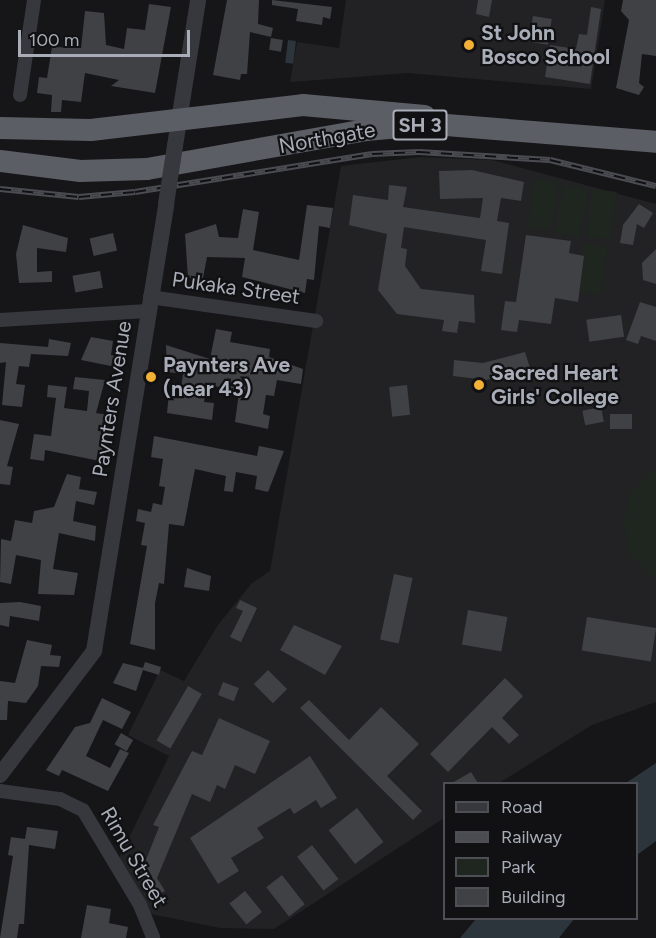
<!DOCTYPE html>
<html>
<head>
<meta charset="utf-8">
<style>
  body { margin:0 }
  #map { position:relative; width:656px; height:938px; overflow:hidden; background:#161618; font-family:Figtree,sans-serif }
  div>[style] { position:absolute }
  .built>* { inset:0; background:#222225 }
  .green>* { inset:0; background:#1e261f; transform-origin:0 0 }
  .water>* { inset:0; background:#2c353c; transform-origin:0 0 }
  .building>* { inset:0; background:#404145; transform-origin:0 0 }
  .minor>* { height:14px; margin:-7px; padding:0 7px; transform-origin:7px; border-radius:7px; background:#37383d }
  .tertiary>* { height:16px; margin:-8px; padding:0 8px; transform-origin:8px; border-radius:8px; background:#37383d }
  .trunk>* { height:22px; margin:-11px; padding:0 11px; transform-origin:11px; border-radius:11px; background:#5b5e65 }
  .rail>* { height:6px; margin-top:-3px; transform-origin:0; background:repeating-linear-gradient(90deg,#111113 0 11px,#4a4c52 0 22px); box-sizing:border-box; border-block:2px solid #4a4c52 }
  .tertiary-bridge>* { height:16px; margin:-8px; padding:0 8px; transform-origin:8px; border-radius:8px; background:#37383d }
  .dots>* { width:16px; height:16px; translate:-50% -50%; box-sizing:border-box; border:3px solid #111113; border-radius:50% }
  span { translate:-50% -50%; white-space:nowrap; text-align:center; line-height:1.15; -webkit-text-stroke:4.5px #111113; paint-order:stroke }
  .shield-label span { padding:2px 4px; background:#111113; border:2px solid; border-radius:4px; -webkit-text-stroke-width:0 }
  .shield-label { font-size:20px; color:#a8adb8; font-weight:700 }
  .poi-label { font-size:21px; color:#a8adb8; font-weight:700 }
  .left { translate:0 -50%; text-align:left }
  .street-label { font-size:21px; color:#a8adb8 }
  .legend { position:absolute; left:443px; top:782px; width:195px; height:138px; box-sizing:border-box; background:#111113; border:2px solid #4d4f55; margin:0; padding:8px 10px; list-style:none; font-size:18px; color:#a8adb8 }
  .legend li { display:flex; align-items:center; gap:12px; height:30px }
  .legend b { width:30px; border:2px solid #4d4f55 }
  .scale { position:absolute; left:18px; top:30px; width:172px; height:27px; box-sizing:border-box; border:3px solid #a8adb8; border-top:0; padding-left:8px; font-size:18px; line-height:21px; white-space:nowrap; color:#a8adb8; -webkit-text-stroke:4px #111113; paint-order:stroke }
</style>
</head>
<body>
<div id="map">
  <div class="built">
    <div style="clip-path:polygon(346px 0,605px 0,591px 89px,408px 73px,290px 82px,297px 42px,339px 48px)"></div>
    <div style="clip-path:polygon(420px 157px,492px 160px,656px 204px,656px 702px,592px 725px,499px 783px,444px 784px,444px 818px,274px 929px,220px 928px,146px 913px,119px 858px,169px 756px,128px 735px,160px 670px,184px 681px,218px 625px,252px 583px,270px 571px,341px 166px)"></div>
  </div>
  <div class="green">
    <div style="left:535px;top:178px;width:24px;height:49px;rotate:9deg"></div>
    <div style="left:563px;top:185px;width:25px;height:49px;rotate:9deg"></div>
    <div style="left:592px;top:189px;width:25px;height:48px;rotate:7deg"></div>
    <div style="left:584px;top:243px;width:24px;height:49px;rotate:9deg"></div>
    <div style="clip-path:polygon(656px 467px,656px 582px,629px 553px,623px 522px,631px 492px)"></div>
  </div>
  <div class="water">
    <div style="left:288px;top:40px;width:8px;height:23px;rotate:7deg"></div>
    <div style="clip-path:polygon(656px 763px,656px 841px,637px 855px,636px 784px,626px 783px)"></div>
    <div style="clip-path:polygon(476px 919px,476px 918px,574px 919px,559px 938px,460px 938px)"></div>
  </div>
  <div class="building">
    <div style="clip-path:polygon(227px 0,259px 0,258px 24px,273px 28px,271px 37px,250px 32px,247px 74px,241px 74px,240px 80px,213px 75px)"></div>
    <div style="clip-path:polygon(272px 0,332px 7px,330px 19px,323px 17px,322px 25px,296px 21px,298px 9px,272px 5px)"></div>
    <div style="clip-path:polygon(478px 0,492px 0,489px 17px,476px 14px)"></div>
    <div style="clip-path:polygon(623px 0,656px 0,656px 56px,642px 54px,639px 83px,644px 87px,639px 95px,616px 88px,629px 20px,621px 11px)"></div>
    <div style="clip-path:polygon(149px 4px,171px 7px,155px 93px,111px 86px,119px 80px,85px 73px,81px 102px,62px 100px,61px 112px,51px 112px,52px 95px,37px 93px,39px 77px,47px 78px,52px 47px,81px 48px,85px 11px,104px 13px,106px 45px,124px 49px,127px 28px,145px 30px)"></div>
    <div style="clip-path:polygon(591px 7px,601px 9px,590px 84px,545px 77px,550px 45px,576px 49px,579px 34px,587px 35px)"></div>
    <div style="left:533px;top:16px;width:19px;height:26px;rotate:9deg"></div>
    <div style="left:271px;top:38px;width:12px;height:12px;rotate:9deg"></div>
    <div style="clip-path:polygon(472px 170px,524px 182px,521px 201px,501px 198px,497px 221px,509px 223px,502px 274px,481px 271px,486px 240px,404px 227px,401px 248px,407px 249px,405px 266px,421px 289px,474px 295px,475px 323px,459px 321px,457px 333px,442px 331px,444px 320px,397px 314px,378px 290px,387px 234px,349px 225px,353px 195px,388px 200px,389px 185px,407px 187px,403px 207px,480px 218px,483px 198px,440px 199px,439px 171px)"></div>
    <div style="clip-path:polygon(639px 204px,653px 213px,644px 228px,637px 224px,633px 245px,620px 243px,623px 225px)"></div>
    <div style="clip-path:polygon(307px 205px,333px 208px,330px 228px,319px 226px,314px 280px,307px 279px,305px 293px,242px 277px,245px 258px,207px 257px,203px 278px,188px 278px,185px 234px,216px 224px,219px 237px,238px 238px,243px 209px,259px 212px,253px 250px,299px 260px)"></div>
    <div style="clip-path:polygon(23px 225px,68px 238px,66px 252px,37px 248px,37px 272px,52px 271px,52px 282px,19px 283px,16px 254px)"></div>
    <div style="left:113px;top:233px;width:18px;height:24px;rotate:77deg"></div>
    <div style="clip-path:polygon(526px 235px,571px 241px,569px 253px,584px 256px,578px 302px,555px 298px,551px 324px,519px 320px,517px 332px,501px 330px,505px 301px,516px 302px)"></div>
    <div style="clip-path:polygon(656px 249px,656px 284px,643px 280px,642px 263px)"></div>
    <div style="left:100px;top:271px;width:17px;height:28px;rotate:80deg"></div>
    <div style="clip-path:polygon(640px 302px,656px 307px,656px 341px,641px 336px,638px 344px,626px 340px)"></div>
    <div style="left:621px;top:315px;width:22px;height:35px;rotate:82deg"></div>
    <div style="clip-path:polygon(216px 329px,232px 332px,230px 342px,270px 349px,269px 357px,303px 369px,301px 384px,277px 380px,274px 396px,266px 395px,263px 414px,270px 416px,268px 429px,235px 422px,239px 392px,207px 384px,204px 402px,214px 403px,212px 420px,167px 413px,169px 394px,180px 395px,183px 374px,167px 372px,166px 345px,210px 359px)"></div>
    <div style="clip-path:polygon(91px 337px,113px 341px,111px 355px,123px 357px,121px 368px,81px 360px)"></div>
    <div style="clip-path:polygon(49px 339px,71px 343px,68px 356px,31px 354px,29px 367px,19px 366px,16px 384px,25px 385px,22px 407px,2px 405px,6px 362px,0 363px,0 343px,48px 347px)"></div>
    <div style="clip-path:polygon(525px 352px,530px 368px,486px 380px,453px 376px,454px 360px,483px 363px)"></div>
    <div style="clip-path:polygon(75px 377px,105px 380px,96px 413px,108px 415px,100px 461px,45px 450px,44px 461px,30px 459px,34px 434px,51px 436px,56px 398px,47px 397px,48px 385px,67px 387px,64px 408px,87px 411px,89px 391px,73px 389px)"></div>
    <div style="left:407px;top:385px;width:30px;height:18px;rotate:84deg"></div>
    <div style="left:601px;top:407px;width:15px;height:19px;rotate:79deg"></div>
    <div style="left:610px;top:414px;width:22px;height:15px"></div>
    <div style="clip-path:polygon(0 420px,19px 424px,7px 466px,13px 467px,10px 485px,0 484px)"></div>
    <div style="clip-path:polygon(154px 436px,257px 456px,259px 446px,284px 451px,268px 492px,255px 489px,257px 476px,236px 472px,233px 492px,224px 491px,226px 476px,195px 469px,184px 526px,169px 524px,164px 584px,159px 583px,155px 603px,155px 650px,130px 644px,147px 546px,141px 545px,145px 523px,136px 521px,138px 509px,151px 512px,153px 503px,162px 505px,165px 487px,159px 486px,163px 459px,151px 457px)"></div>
    <div style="clip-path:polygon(67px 474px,81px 477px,79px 489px,97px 492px,94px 505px,76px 501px,73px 521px,96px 526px,95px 541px,59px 533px,53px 569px,78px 573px,74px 595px,38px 594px,41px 560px,16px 555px,11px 584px,0 582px,1px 539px,11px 541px,15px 520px,32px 523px,34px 511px,54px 507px)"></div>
    <div style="clip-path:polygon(187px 568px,211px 576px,209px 591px,184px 587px)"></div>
    <div style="left:394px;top:574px;width:19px;height:67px;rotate:12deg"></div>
    <div style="clip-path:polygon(240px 600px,257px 608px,241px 642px,230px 637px,243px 611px,236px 608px)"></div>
    <div style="clip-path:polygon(20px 602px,41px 606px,39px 621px,10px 616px,9px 627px,0 625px,0 603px)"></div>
    <div style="left:468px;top:610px;width:40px;height:35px;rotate:10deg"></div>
    <div style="left:587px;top:617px;width:70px;height:34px;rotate:9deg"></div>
    <div style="clip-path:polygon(294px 625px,342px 646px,325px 675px,280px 650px)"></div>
    <div style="clip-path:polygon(27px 640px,52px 645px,50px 655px,61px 656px,59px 667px,41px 666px,38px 686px,26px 703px,8px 701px,7px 720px,0 720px,0 681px,15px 683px)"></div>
    <div style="clip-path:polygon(145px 662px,161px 667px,159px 675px,143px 670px,136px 691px,113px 683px,123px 663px,143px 668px)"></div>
    <div style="left:268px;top:670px;width:27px;height:20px;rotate:45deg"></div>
    <div style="clip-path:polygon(505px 678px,523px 696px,502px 718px,519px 735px,509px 744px,492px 727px,448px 772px,430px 754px)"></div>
    <div style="left:223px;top:682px;width:17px;height:14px;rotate:21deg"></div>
    <div style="left:188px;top:686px;width:16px;height:63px;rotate:30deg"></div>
    <div style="clip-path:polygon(102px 698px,131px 712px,122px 729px,103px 720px,86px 756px,110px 768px,120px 749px,129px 753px,108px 791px,62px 770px,59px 776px,46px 770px,75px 727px,90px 723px)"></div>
    <div style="clip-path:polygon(309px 700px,349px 740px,381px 707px,419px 744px,387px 776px,422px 811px,413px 820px,300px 708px)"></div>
    <div style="clip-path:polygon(219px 718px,270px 741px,255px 774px,235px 765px,225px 789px,217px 785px,210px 802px,192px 794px,157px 878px,165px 891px,153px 898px,140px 875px,159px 827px,153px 825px,192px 751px,202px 755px)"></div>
    <div style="left:121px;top:733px;width:14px;height:13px;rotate:30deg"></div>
    <div style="clip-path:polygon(310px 756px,337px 798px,321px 808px,316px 800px,294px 814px,290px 808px,257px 828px,264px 838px,231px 858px,239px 871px,218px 884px,190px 838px)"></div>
    <div style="clip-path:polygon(471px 772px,478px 783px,452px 783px)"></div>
    <div style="left:357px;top:808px;width:43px;height:36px;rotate:52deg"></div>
    <div style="clip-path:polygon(27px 827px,58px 831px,55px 849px,29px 845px,24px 924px,19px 924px,17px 938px,0 938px,13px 856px,8px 855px,11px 837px,25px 839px)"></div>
    <div style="left:312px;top:845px;width:43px;height:19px;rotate:52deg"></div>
    <div style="left:282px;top:875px;width:37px;height:20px;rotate:52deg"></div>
    <div style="left:245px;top:891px;width:27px;height:20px;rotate:51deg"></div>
    <div style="clip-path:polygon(87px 905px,111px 909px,109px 923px,128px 927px,126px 938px,81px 938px)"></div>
  </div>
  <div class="minor">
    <div style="left:20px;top:95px;width:96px;rotate:-81.6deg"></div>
    <div style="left:150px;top:297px;width:168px;rotate:8.2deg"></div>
    <div style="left:0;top:320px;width:148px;rotate:-3.5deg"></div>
    <div style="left:0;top:791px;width:61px;rotate:7.6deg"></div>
    <div style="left:60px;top:799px;width:25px;rotate:26deg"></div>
    <div style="left:83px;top:810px;width:111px;rotate:59deg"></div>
    <div style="left:140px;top:905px;width:35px;rotate:68deg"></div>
  </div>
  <div class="tertiary">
    <div style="left:175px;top:146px;width:148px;rotate:-81deg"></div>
    <div style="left:0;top:775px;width:156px;rotate:-52.8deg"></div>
    <div style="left:94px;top:651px;width:453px;rotate:-80.8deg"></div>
  </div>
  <div class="trunk">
    <div style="left:0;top:128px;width:91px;rotate:1.3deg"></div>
    <div style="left:91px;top:130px;width:213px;rotate:-6.7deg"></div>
    <div style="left:303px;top:105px;width:122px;rotate:5.2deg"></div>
    <div style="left:0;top:161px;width:81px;rotate:7.1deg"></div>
    <div style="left:80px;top:171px;width:67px;rotate:-1.7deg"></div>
    <div style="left:147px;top:169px;width:222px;rotate:-10.1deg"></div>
    <div style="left:366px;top:130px;width:68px;rotate:-5deg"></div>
    <div style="left:434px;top:124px;width:223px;rotate:4.6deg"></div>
  </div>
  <div class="rail">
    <div style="left:0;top:189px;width:79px;rotate:5.8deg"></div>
    <div style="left:79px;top:197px;width:56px;rotate:-5.1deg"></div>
    <div style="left:135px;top:192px;width:240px;rotate:-9.1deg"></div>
    <div style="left:372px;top:154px;width:47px;rotate:-2.4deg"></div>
    <div style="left:419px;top:152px;width:131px;rotate:3.5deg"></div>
    <div style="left:550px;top:160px;width:109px;rotate:13.8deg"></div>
  </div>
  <div class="tertiary-bridge">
    <div style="left:166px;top:204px;width:59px;rotate:-81.2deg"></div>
  </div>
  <div class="dots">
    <div style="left:469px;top:45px;background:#f2b134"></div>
    <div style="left:151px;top:377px;background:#f2b134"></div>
    <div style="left:479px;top:385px;background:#f2b134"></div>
  </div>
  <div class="shield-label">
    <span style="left:420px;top:125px">SH 3</span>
  </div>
  <div class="poi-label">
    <span class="left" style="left:481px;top:45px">St John<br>Bosco School</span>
    <span class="left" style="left:163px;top:377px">Paynters Ave<br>(near 43)</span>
    <span class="left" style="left:491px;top:385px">Sacred Heart<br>Girls' College</span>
  </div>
  <div class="street-label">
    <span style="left:327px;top:138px;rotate:-10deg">Northgate</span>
    <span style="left:236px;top:288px;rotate:8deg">Pukaka Street</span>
    <span style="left:112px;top:399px;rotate:-81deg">Paynters Avenue</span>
    <span style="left:134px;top:857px;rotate:60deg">Rimu Street</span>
  </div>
  <ul class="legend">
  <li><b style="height:8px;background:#37383d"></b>Road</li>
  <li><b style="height:8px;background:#4a4c52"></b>Railway</li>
  <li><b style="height:16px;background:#1e261f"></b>Park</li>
  <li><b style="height:16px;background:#404145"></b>Building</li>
  </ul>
  <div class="scale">100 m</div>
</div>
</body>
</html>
